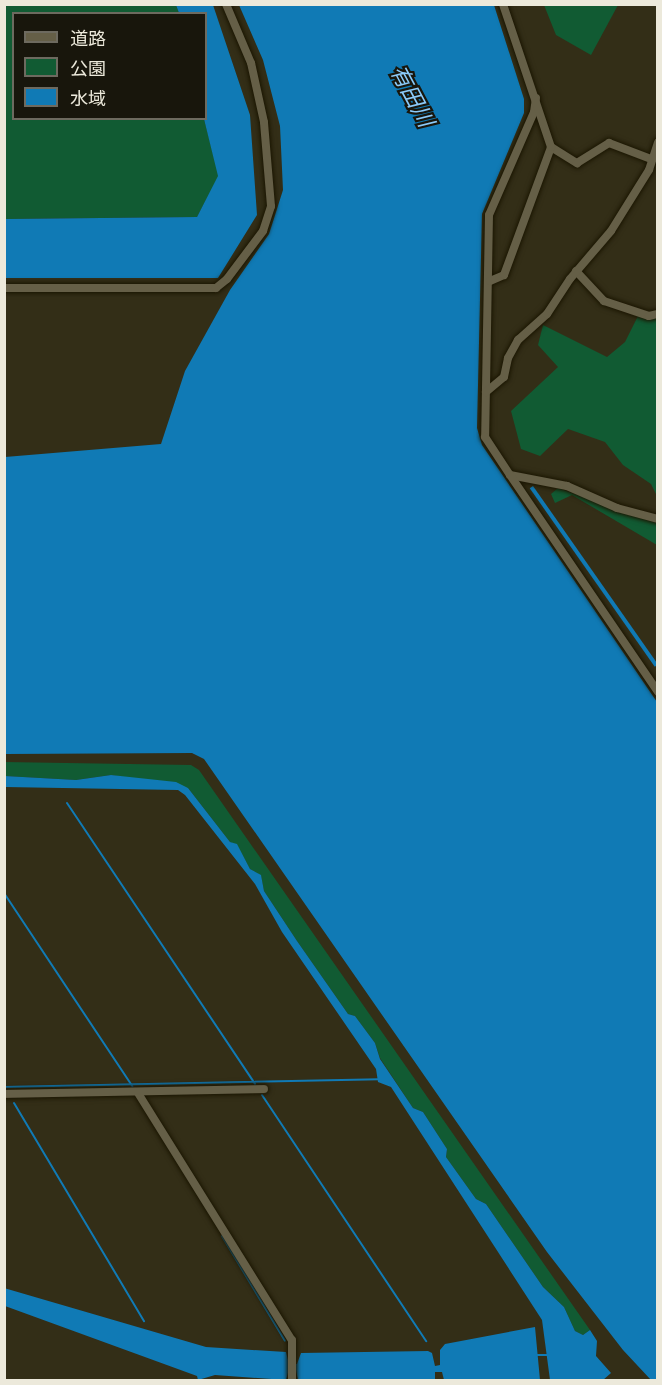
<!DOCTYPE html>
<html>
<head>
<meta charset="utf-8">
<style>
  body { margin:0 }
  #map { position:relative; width:662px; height:1385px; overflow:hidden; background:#332e17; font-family:Lora,"Noto Sans JP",serif }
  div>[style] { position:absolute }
  .green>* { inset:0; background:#115b33 }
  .water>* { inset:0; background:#107ab5; transform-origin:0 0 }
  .stream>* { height:2px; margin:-1px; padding:0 1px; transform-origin:1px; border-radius:1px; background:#107ab5 }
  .roads { filter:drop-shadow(0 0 2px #1b1602) drop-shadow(0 0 2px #1b1602) }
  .minor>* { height:8px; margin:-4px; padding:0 4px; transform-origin:4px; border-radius:4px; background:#655f47 }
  span { translate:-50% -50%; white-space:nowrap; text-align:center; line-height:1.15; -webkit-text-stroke:4.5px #18160c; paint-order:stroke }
  .water-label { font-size:22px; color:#8bcbfa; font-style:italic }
  .frame { position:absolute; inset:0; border:6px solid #ece9db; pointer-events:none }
  .legend { position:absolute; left:12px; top:12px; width:195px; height:108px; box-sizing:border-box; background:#18160c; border:2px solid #6d6a5f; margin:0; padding:8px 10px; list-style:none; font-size:18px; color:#ece9db }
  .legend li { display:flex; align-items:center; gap:12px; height:30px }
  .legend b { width:30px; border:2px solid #6d6a5f }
</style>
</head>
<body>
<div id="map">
  <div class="green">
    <div style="clip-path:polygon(4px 5px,176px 5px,179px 13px,14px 14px,14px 118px,204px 119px,219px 176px,197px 217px,5px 219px)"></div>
    <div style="clip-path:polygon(544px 5px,618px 5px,591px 55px,556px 35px)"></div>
    <div style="clip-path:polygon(638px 316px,657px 319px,657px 496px,651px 484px,623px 465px,605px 442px,568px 429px,540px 456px,521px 449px,511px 411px,558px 367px,538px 345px,543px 325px,607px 357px,625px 342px)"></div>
    <div style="clip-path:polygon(558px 488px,657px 523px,657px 545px,572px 495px,555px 503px,551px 494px)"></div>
    <div style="clip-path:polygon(4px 762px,191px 765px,199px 770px,590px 1330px,583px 1335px,575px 1331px,564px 1307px,543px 1287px,486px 1204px,476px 1199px,446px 1157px,447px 1149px,423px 1112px,413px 1108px,380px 1058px,375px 1043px,355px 1016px,348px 1014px,297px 941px,264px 891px,261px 876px,250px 869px,237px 845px,230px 842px,188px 788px,111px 775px,76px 780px,5px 776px)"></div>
  </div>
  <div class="water">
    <div style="clip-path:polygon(176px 5px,213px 5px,250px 115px,257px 215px,218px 278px,5px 278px,5px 219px,197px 217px,218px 176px,204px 119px,206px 14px,179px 13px)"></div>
    <div style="clip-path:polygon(239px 5px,494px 5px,524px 99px,524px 113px,482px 214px,477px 428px,482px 445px,657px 702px,657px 1380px,651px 1380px,623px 1350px,547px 1252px,204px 759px,192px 753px,5px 754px,5px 457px,161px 444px,185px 371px,230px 290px,269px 234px,283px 190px,280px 126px,263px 60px)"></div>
    <div style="left:533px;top:486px;width:218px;height:4px;rotate:55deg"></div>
    <div style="clip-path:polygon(111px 775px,176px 782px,188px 788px,230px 842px,237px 844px,250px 869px,261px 875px,264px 891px,297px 941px,348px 1014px,355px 1016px,375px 1043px,380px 1059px,413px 1108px,423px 1112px,447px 1149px,446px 1157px,476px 1199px,486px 1204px,543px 1287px,564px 1307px,575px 1331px,583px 1335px,590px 1330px,597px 1341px,596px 1356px,611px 1373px,603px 1380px,550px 1380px,542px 1320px,391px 1087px,378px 1082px,376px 1069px,282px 932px,255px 884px,185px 795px,178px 790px,5px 787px,5px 776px,76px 780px)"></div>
    <div style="clip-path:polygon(4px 1288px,206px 1347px,286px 1352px,289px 1364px,297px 1364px,301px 1353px,428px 1351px,432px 1353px,435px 1366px,440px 1365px,440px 1350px,445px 1344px,535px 1327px,540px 1380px,444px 1380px,442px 1372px,435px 1372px,435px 1380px,298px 1380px,296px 1370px,289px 1369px,286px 1380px,215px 1375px,198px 1380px,197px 1376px,5px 1306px)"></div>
  </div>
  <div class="stream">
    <div style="left:67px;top:803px;width:338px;rotate:56.2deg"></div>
    <div style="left:4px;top:893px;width:232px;rotate:56.4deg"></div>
    <div style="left:4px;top:1087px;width:375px;rotate:-1.2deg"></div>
    <div style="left:262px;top:1095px;width:296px;rotate:56.3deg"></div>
    <div style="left:14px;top:1103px;width:254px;rotate:59.2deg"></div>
    <div style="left:222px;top:1236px;width:122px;rotate:59deg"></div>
    <div style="left:537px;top:1355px;width:12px"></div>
  </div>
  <div class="roads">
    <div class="minor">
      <div style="left:536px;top:98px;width:14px;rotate:98deg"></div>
      <div style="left:534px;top:112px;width:112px;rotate:113.6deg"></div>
      <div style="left:489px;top:215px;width:222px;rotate:91deg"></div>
      <div style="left:485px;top:437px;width:45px;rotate:56.7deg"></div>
      <div style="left:510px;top:475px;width:58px;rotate:10.9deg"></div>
      <div style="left:567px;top:486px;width:55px;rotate:23.7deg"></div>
      <div style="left:617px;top:508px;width:42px;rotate:15deg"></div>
      <div style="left:551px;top:147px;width:31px;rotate:32deg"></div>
      <div style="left:577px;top:163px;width:38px;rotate:-32deg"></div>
      <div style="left:609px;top:143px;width:45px;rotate:20.9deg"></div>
      <div style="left:576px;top:271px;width:41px;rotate:47deg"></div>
      <div style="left:604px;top:301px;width:47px;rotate:18.4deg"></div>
      <div style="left:649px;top:316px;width:9px;rotate:-13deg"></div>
      <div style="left:490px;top:281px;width:15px;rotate:-23deg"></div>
      <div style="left:504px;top:275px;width:136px;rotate:-69.8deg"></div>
      <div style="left:551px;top:147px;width:151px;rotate:-108.6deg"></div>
      <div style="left:4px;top:288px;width:212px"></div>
      <div style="left:216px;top:288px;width:14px;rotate:-39deg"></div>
      <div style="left:227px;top:279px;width:60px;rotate:-53.1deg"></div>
      <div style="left:263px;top:231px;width:26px;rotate:-72deg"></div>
      <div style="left:271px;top:206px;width:84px;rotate:-94.8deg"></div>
      <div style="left:264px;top:122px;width:60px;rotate:-102.4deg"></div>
      <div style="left:251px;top:63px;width:64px;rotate:-113deg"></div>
      <div style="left:486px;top:392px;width:23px;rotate:-40deg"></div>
      <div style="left:504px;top:377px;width:19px;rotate:-78deg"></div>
      <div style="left:508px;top:358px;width:21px;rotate:-61deg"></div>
      <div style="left:518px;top:340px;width:39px;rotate:-42deg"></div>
      <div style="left:547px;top:314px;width:42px;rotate:-56.7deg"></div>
      <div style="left:570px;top:279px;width:63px;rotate:-49.5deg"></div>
      <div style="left:611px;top:231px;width:72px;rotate:-58.1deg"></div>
      <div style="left:649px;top:170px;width:29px;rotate:-72deg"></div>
      <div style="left:510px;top:475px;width:263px;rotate:55.7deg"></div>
      <div style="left:138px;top:1093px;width:291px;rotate:58.1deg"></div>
      <div style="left:292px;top:1340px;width:40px;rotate:90deg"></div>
      <div style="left:4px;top:1094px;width:260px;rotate:-1.1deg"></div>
    </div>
  </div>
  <div class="water-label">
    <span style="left:412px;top:96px;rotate:62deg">有田川</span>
  </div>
  <div class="frame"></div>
  <ul class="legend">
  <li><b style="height:8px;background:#655f47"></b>道路</li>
  <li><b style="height:16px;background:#115b33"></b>公園</li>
  <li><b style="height:16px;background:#107ab5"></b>水域</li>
  </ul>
</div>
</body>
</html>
